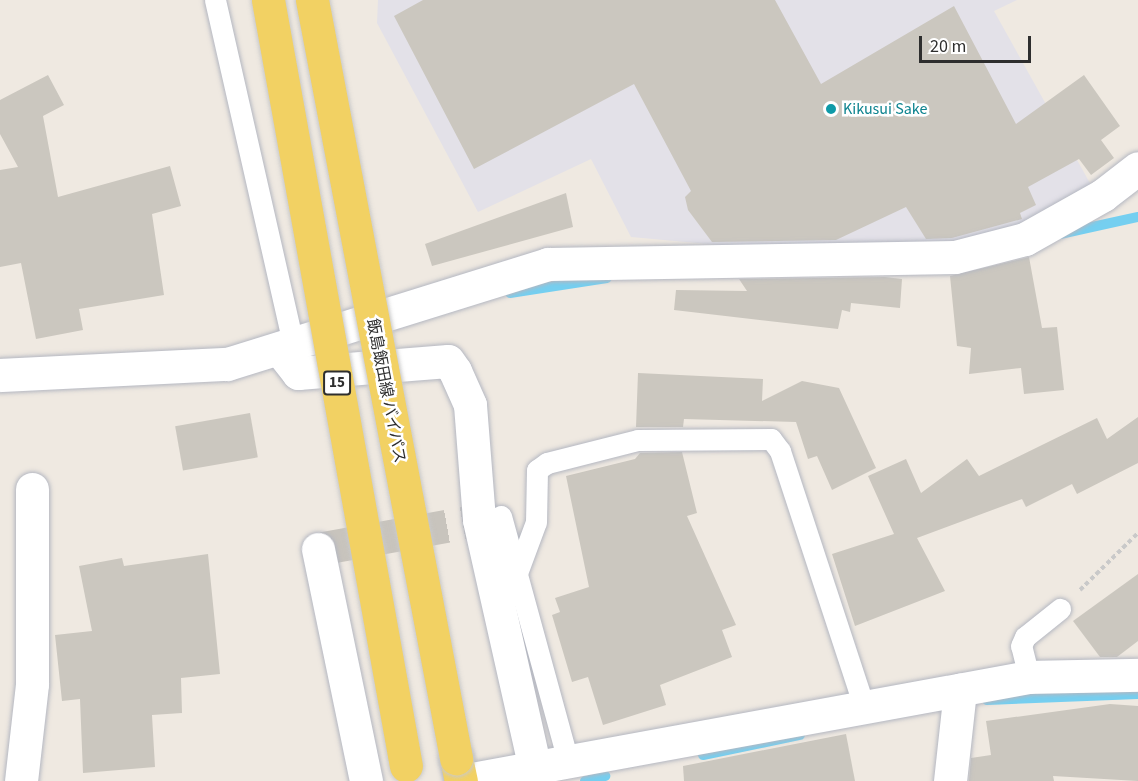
<!DOCTYPE html>
<html>
<head>
<meta charset="utf-8">
<style>
  body { margin:0 }
  #map { position:relative; width:1138px; height:781px; overflow:hidden; background:#efe9e1; font-family:"Source Sans 3","Noto Sans JP",sans-serif }
  div>[style] { position:absolute }
  .industrial>* { inset:0; background:#e3e1e8 }
  .stream>* { height:10px; margin:-5px; padding:0 5px; transform-origin:5px; border-radius:5px; background:#75cff0 }
  .building>* { inset:0; background:#cbc7bf; transform-origin:0 0 }
  .street-tunnel>* { height:33px; margin-top:-16.5px; transform-origin:0; background:repeating-linear-gradient(90deg,#c8c4bd 0 33px,transparent 0 49px) }
  .path>* { height:4px; margin-top:-2px; transform-origin:0; background:repeating-linear-gradient(90deg,#c9c9c9 0 4.5px,transparent 0 7.5px) }
  .roads { filter:drop-shadow(0 0 2px #b4b7c1) drop-shadow(0 0 2px #b4b7c1) }
  .lane>* { height:21px; margin:-10.5px; padding:0 10.5px; transform-origin:10.5px; border-radius:10.5px; background:#fff }
  .street>* { height:33px; margin:-16.5px; padding:0 16.5px; transform-origin:16.5px; border-radius:16.5px; background:#fff }
  .primary>* { height:33px; margin:-16.5px; padding:0 16.5px; transform-origin:16.5px; border-radius:16.5px; background:#f2d163 }
  .bridges { filter:drop-shadow(0 0 2px #c9c9c9) drop-shadow(0 0 2px #c9c9c9) }
  .primary-bridge>* { height:33px; margin:-16.5px; padding:0 16.5px; transform-origin:16.5px; border-radius:16.5px; background:#f2d163 }
  .dots>* { width:16px; height:16px; translate:-50% -50%; box-sizing:border-box; border:3px solid #fff; border-radius:50% }
  span { translate:-50% -50%; white-space:nowrap; text-align:center; line-height:1.15; -webkit-text-stroke:5px #fff; paint-order:stroke }
  .shield-label span { padding:2px 4px; background:#fff; border:2px solid; border-radius:4px; -webkit-text-stroke-width:0 }
  .shield-label { font-size:15px; color:#2e2e2e; font-weight:700 }
  .culture-label { font-size:16px; color:#0d838f }
  .left { translate:0 -50%; text-align:left }
  .street-label { font-size:16px; color:#2e2e2e }
  .scale { position:absolute; left:919px; top:36px; width:112px; height:27px; box-sizing:border-box; border:3px solid #2e2e2e; border-top:0; padding-left:8px; font-size:18px; line-height:21px; white-space:nowrap; color:#2e2e2e; -webkit-text-stroke:4px #fff; paint-order:stroke }
</style>
</head>
<body>
<div id="map">
  <div class="industrial">
    <div style="clip-path:polygon(378px 0,1017px 0,994px 11px,1091px 185px,1019px 224px,966px 240px,928px 242px,730px 246px,631px 237px,591px 159px,478px 212px,377px 23px)"></div>
  </div>
  <div class="stream">
    <div style="left:1060px;top:234px;width:80px;rotate:-12.3deg"></div>
    <div style="left:510px;top:293px;width:98px;rotate:-8.8deg"></div>
    <div style="left:987px;top:700px;width:151px;rotate:-2.3deg"></div>
    <div style="left:703px;top:755px;width:99px;rotate:-11.7deg"></div>
    <div style="left:585px;top:781px;width:21px;rotate:-14deg"></div>
  </div>
  <div class="building">
    <div style="clip-path:polygon(423px 0,775px 0,821px 84px,954px 6px,1016px 124px,1084px 75px,1120px 126px,1101px 140px,1114px 158px,1091px 175px,1079px 159px,1028px 187px,1036px 205px,1020px 213px,1022px 219px,952px 238px,926px 239px,906px 207px,836px 240px,712px 242px,688px 210px,685px 197px,691px 191px,634px 84px,474px 169px,394px 16px)"></div>
    <div style="clip-path:polygon(48px 75px,64px 105px,43px 116px,58px 197px,170px 166px,181px 206px,152px 214px,164px 295px,79px 309px,83px 330px,36px 339px,21px 263px,0 267px,0 170px,18px 167px,0 134px,0 100px)"></div>
    <div style="clip-path:polygon(566px 193px,573px 227px,432px 266px,425px 244px)"></div>
    <div style="clip-path:polygon(1029px 257px,1042px 328px,1057px 327px,1064px 390px,1024px 394px,1021px 368px,969px 374px,971px 348px,957px 346px,950px 276px)"></div>
    <div style="clip-path:polygon(739px 279px,885px 277px,902px 279px,900px 308px,851px 303px,850px 312px,842px 310px,838px 329px,674px 310px,676px 290px,747px 291px)"></div>
    <div style="clip-path:polygon(638px 373px,763px 379px,762px 401px,802px 381px,839px 388px,876px 468px,832px 490px,817px 456px,808px 459px,796px 422px,684px 419px,683px 427px,636px 427px)"></div>
    <div style="left:250px;top:413px;width:45px;height:76px;rotate:80deg"></div>
    <div style="clip-path:polygon(1138px 417px,1138px 463px,1077px 494px,1072px 484px,1026px 507px,1022px 499px,917px 538px,945px 591px,855px 626px,832px 554px,894px 534px,868px 476px,906px 459px,921px 493px,967px 459px,979px 476px,1097px 418px,1107px 439px)"></div>
    <div style="clip-path:polygon(682px 452px,697px 513px,687px 516px,736px 625px,722px 630px,732px 657px,660px 685px,666px 705px,603px 725px,588px 677px,572px 682px,552px 615px,560px 612px,555px 598px,589px 587px,566px 476px,635px 459px,640px 453px)"></div>
    <div style="clip-path:polygon(208px 554px,220px 674px,181px 678px,182px 713px,152px 715px,155px 767px,83px 773px,80px 699px,62px 701px,55px 635px,92px 631px,79px 566px,122px 558px,124px 566px)"></div>
    <div style="clip-path:polygon(1138px 574px,1138px 641px,1117px 657px,1100px 657px,1073px 621px)"></div>
    <div style="clip-path:polygon(1110px 704px,1138px 706px,1138px 781px,1053px 776px,1054px 781px,969px 781px,971px 758px,991px 755px,986px 721px)"></div>
    <div style="clip-path:polygon(846px 734px,855px 781px,684px 781px,683px 766px)"></div>
  </div>
  <div class="street-tunnel">
    <div style="left:318px;top:549px;width:164px;rotate:-10.2deg"></div>
  </div>
  <div class="path">
    <div style="left:1080px;top:590px;width:81px;rotate:-44.5deg"></div>
  </div>
  <div class="roads">
    <div class="lane">
      <div style="left:215px;top:0;width:356px;rotate:77.2deg"></div>
      <div style="left:501px;top:516px;width:254px;rotate:74.7deg"></div>
      <div style="left:517px;top:573px;width:54px;rotate:-69.6deg"></div>
      <div style="left:536px;top:522px;width:52px;rotate:-88.9deg"></div>
      <div style="left:537px;top:470px;width:12px;rotate:-35deg"></div>
      <div style="left:547px;top:463px;width:94px;rotate:-14.2deg"></div>
      <div style="left:638px;top:440px;width:133px;rotate:-0.4deg"></div>
      <div style="left:771px;top:439px;width:15px;rotate:53deg"></div>
      <div style="left:780px;top:451px;width:269px;rotate:71.8deg"></div>
      <div style="left:1029px;top:677px;width:32px;rotate:-104deg"></div>
      <div style="left:1021px;top:646px;width:10px;rotate:-66deg"></div>
      <div style="left:1025px;top:637px;width:45px;rotate:-38.7deg"></div>
    </div>
    <div class="street">
      <div style="left:281px;top:351px;width:28px;rotate:52deg"></div>
      <div style="left:298px;top:373px;width:150px;rotate:-4.6deg"></div>
      <div style="left:448px;top:361px;width:12px;rotate:55deg"></div>
      <div style="left:455px;top:371px;width:37px;rotate:66deg"></div>
      <div style="left:470px;top:405px;width:115px;rotate:85.5deg"></div>
      <div style="left:479px;top:520px;width:254px;rotate:77.3deg"></div>
      <div style="left:0;top:375px;width:227px;rotate:-2.8deg"></div>
      <div style="left:227px;top:364px;width:336px;rotate:-17.3deg"></div>
      <div style="left:548px;top:264px;width:407px;rotate:-1deg"></div>
      <div style="left:955px;top:257px;width:72px;rotate:-14.4deg"></div>
      <div style="left:1025px;top:239px;width:90px;rotate:-29.4deg"></div>
      <div style="left:1103px;top:195px;width:44px;rotate:-37.6deg"></div>
      <div style="left:318px;top:549px;width:237px;rotate:78.3deg"></div>
      <div style="left:21px;top:781px;width:98px;rotate:-83.5deg"></div>
      <div style="left:32px;top:684px;width:195px;rotate:-90deg"></div>
      <div style="left:461px;top:781px;width:577px;rotate:-10.38deg"></div>
      <div style="left:1029px;top:677px;width:109px;rotate:-1.1deg"></div>
      <div style="left:950px;top:781px;width:92px;rotate:-83.7deg"></div>
    </div>
    <div class="primary">
      <div style="left:456px;top:758px;width:24px;rotate:78deg"></div>
    </div>
  </div>
  <div class="bridges">
    <div class="primary-bridge">
      <div style="left:268px;top:0;width:778px;rotate:79.79deg"></div>
      <div style="left:312px;top:0;width:772px;rotate:79.24deg"></div>
    </div>
  </div>
  <div class="dots">
    <div style="left:831px;top:109px;background:#0f9aa8"></div>
  </div>
  <div class="shield-label">
    <span style="left:337px;top:383px">15</span>
  </div>
  <div class="culture-label">
    <span class="left" style="left:843px;top:109px">Kikusui Sake</span>
  </div>
  <div class="street-label">
    <span style="left:386px;top:391px;rotate:79deg">飯島飯田線 バイパス</span>
  </div>
  <div class="scale">20 m</div>
</div>
</body>
</html>
